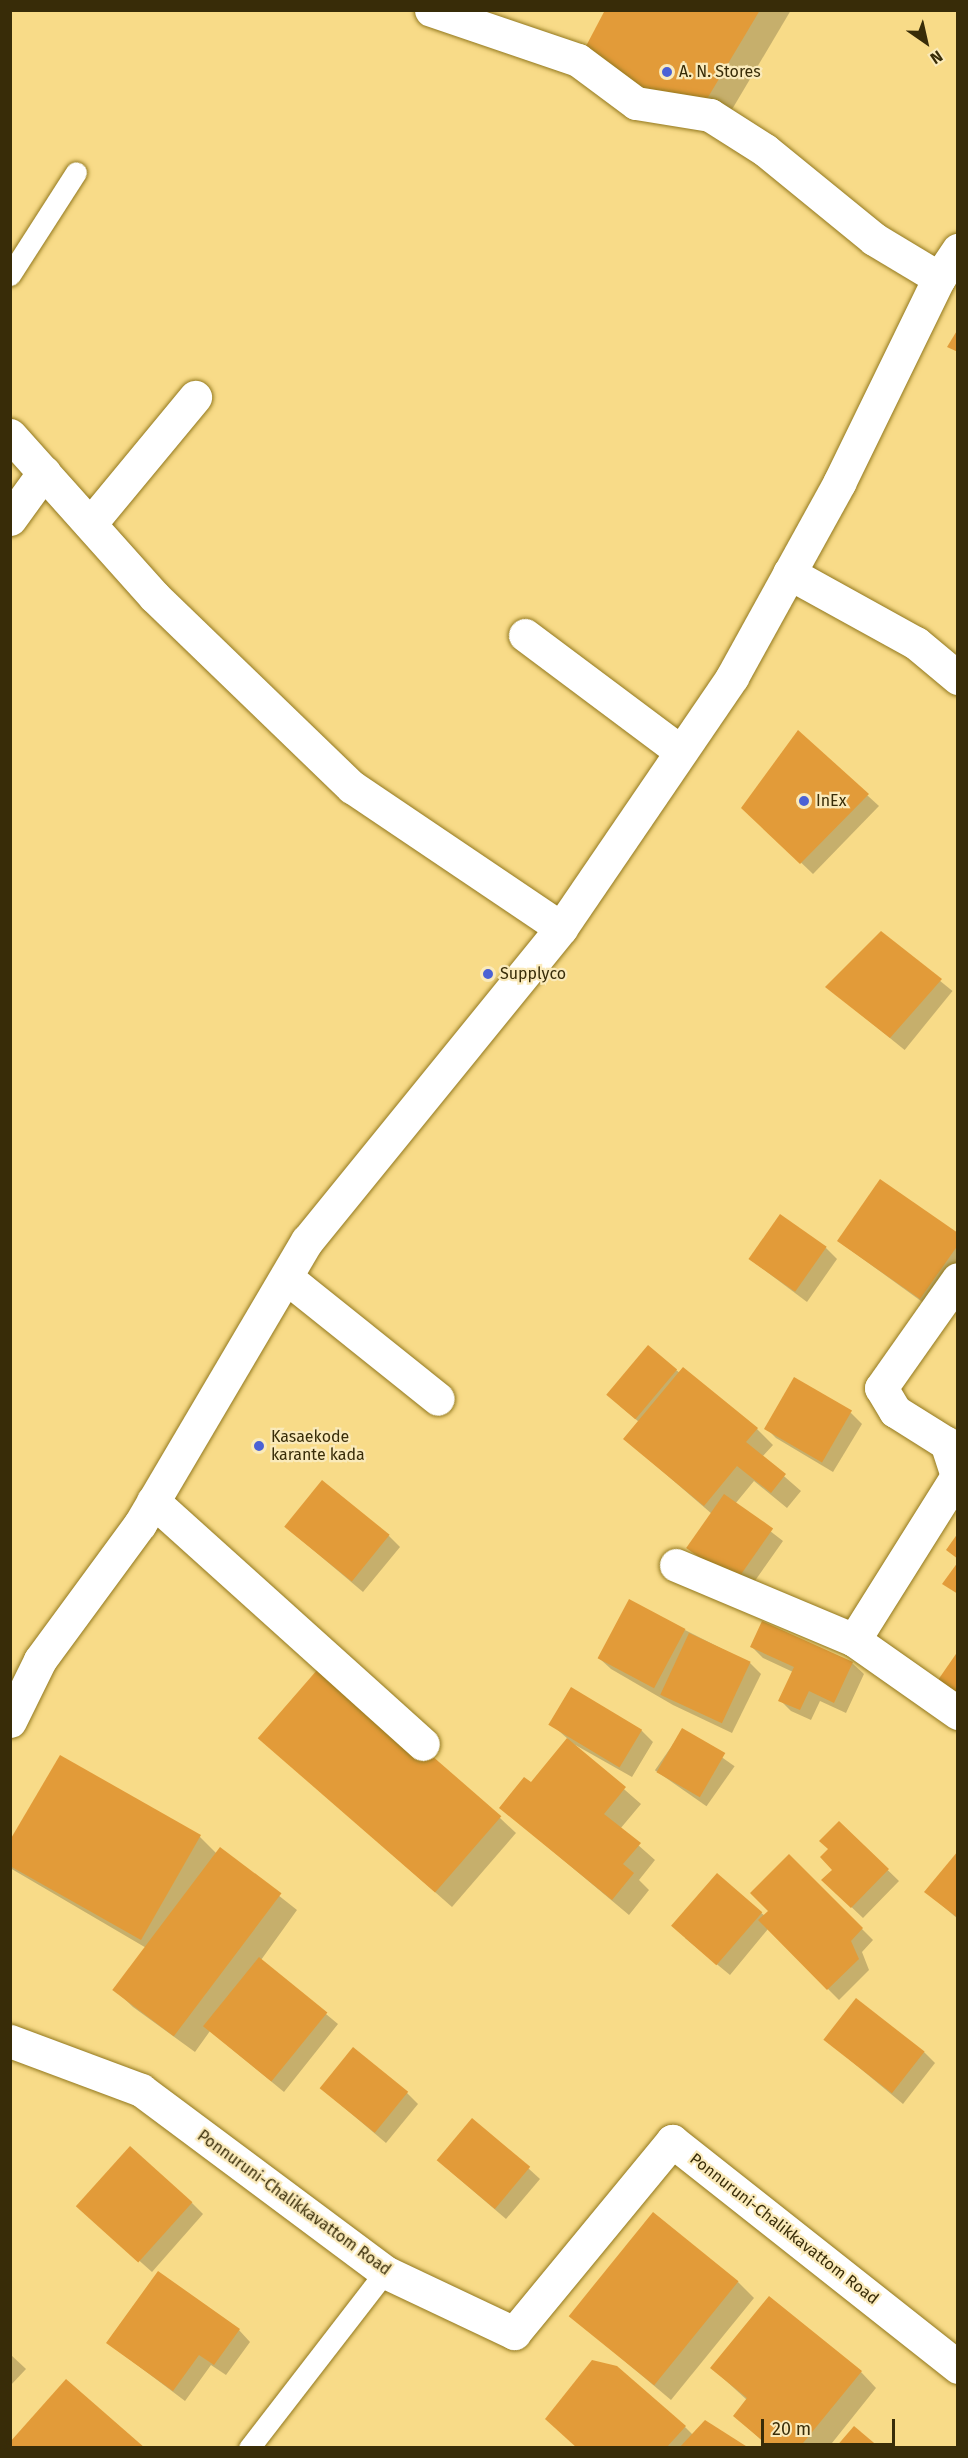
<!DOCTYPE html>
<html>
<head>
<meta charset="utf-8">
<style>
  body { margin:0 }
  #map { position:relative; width:968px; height:2458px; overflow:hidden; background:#f8db88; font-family:"Fira Sans",sans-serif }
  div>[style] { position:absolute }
  .shadow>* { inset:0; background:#0003; transform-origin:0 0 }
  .building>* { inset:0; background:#e29b39; transform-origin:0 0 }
  .roads { filter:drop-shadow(0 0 2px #92781e) drop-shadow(0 0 2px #92781e) }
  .lane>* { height:21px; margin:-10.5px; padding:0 10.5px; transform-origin:10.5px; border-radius:10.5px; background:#fff }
  .street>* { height:33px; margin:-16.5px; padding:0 16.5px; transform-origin:16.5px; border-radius:16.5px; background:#fff }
  .secondary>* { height:33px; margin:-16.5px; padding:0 16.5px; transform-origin:16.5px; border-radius:16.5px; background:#fff }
  .dots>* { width:16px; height:16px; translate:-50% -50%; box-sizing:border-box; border:3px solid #faeaba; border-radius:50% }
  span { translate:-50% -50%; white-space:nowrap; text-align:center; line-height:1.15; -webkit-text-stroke:4.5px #faeaba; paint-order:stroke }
  .poi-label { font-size:16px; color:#382c08 }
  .left { translate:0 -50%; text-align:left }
  .street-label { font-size:16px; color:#382c08 }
  .frame { position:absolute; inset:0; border:12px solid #382c08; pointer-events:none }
  .north { position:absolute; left:896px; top:12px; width:60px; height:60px; -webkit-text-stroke:4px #faeaba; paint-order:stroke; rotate:146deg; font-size:16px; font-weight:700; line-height:24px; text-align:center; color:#382c08 }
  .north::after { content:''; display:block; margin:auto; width:21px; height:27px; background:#382c08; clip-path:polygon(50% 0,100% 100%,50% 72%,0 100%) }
  .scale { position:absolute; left:761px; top:2419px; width:134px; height:27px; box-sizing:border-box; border:3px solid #382c08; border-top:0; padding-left:8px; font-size:18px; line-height:21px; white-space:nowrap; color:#382c08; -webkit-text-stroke:4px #faeaba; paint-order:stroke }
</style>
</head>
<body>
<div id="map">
  <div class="shadow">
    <div style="clip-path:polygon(607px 10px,791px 10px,721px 128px)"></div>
    <div style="clip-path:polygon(798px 732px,879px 806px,813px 874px,743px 807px)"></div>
    <div style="left:881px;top:933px;width:92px;height:76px;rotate:39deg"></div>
    <div style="clip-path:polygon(958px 1235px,958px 1272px,932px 1309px,838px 1241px)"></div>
    <div style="clip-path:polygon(826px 1248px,837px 1259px,807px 1302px,751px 1260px)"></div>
    <div style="clip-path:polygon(676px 1370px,757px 1429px,773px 1445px,762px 1457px,801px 1491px,787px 1508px,754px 1481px,735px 1504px,783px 1541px,747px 1592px,688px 1548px,712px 1514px,625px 1439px,639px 1422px,620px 1406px)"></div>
    <div style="clip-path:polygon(851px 1413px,862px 1424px,833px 1472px,776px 1438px,765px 1427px)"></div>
    <div style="clip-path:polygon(286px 1527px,389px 1536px,400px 1547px,363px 1592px)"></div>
    <div style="clip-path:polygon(685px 1630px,750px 1663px,761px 1674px,732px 1733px,673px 1705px,611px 1669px,599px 1658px)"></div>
    <div style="clip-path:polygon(752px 1647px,852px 1663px,864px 1674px,846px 1713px,820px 1701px,811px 1720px,791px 1711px,780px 1700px,793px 1672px,763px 1658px)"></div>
    <div style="clip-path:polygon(572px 1689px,642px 1731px,653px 1742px,632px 1777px,570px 1742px,641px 1804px,620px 1829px,655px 1860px,639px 1880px,649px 1890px,629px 1915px,501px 1808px,531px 1784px,568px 1739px,551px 1724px)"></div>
    <div style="left:683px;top:1730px;width:63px;height:49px;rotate:35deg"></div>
    <div style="clip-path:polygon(260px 1738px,500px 1818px,516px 1833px,452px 1907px)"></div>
    <div style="clip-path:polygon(839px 1823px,899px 1881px,863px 1918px,823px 1880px,834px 1870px,830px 1849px)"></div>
    <div style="clip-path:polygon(200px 1837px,217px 1854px,220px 1849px,297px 1910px,261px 1960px,338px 2024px,284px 2092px,210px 2031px,195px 2052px,133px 2007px,117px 1992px,148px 1949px,10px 1868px,10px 1843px)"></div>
    <div style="clip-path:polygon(958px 1853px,958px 1919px,926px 1892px)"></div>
    <div style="clip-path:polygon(789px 1856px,873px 1940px,862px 1952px,869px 1970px,839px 2000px,768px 1929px,730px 1975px,685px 1938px,717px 1875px,765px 1916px,770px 1911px)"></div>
    <div style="clip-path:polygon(826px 2040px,924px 2052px,935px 2063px,903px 2104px)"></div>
    <div style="clip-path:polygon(321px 2088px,407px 2093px,418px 2104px,386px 2143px)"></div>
    <div style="clip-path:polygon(528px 2168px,540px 2179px,506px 2219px,450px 2171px)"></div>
    <div style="clip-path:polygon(192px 2203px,203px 2214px,152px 2272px,90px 2217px)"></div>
    <div style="clip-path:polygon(738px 2282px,754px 2298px,671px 2400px,571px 2316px)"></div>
    <div style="clip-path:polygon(239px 2330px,250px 2342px,226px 2375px,211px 2365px,185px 2401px,108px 2343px)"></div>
    <div style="clip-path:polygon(10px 2354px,26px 2369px,10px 2386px)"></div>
    <div style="clip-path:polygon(712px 2368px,861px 2372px,876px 2388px,828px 2448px,770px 2448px,735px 2416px,747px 2400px)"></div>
    <div style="clip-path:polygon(685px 2427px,693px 2435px,746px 2448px,577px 2448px)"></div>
  </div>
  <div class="building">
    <div style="clip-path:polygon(605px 10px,760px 10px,701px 109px,638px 96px,585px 48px)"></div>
    <div style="clip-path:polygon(958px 329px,958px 352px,947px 347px)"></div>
    <div style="clip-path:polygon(798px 730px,869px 794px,800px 864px,741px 808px)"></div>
    <div style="clip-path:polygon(881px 931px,942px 979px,890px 1038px,825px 987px)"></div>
    <div style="clip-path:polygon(880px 1179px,958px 1233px,958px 1245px,920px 1299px,837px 1241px)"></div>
    <div style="left:780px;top:1214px;width:57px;height:55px;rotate:35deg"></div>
    <div style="left:648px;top:1345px;width:38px;height:65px;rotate:40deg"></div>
    <div style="clip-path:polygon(683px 1367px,758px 1428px,746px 1442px,786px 1474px,771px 1493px,737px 1466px,704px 1506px,623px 1439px)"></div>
    <div style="left:794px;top:1377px;width:67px;height:60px;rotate:30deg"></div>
    <div style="left:322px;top:1480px;width:87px;height:60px;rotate:39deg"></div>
    <div style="left:724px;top:1494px;width:60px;height:66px;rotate:35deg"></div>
    <div style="clip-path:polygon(958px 1533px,958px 1559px,946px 1550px)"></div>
    <div style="clip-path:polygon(958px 1562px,958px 1594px,942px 1584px)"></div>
    <div style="left:629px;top:1599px;width:64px;height:67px;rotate:28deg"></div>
    <div style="clip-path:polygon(762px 1621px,853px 1662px,834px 1703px,809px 1691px,800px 1710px,778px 1701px,794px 1667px,750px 1647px)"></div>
    <div style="left:689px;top:1633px;width:68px;height:68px;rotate:25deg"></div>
    <div style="clip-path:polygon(958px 1651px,958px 1693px,938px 1680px)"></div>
    <div style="left:324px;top:1662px;width:235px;height:101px;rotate:41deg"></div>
    <div style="left:571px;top:1687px;width:83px;height:44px;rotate:31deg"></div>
    <div style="left:682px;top:1728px;width:50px;height:51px;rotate:30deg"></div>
    <div style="clip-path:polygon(567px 1738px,626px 1787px,604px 1814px,641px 1843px,623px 1864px,634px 1873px,612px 1900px,499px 1808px,524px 1777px,531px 1782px)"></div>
    <div style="clip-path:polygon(60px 1755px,201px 1835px,141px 1940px,10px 1866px,10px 1840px)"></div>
    <div style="clip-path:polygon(839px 1821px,889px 1869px,851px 1908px,821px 1880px,832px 1870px,820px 1857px,828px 1849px,819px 1841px)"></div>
    <div style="left:220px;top:1847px;width:77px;height:179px;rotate:37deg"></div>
    <div style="clip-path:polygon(958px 1851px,958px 1918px,924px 1892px)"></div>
    <div style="clip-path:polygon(789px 1854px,863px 1928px,851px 1941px,859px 1959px,827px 1990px,758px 1920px,768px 1911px,750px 1893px)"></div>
    <div style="left:717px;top:1873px;width:60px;height:70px;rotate:41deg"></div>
    <div style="left:259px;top:1957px;width:88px;height:89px;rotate:39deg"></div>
    <div style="left:856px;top:1998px;width:87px;height:53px;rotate:38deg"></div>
    <div style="left:353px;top:2047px;width:71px;height:53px;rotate:39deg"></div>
    <div style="left:472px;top:2118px;width:76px;height:55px;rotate:40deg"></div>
    <div style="left:130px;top:2146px;width:84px;height:81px;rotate:42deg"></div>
    <div style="left:653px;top:2212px;width:110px;height:134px;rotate:39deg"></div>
    <div style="clip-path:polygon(158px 2271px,240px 2329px,214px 2365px,199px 2355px,173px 2391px,106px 2343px)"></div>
    <div style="clip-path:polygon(769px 2296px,862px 2371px,799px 2448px,771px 2448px,733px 2416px,747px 2398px,710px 2368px)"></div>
    <div style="clip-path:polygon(592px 2360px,617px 2366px,686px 2426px,666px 2448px,577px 2448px,545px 2419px)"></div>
    <div style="clip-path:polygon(66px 2379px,145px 2448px,10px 2448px,10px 2442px)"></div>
    <div style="clip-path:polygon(705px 2420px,749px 2448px,679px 2448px)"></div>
    <div style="clip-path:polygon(854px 2426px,880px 2448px,835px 2448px)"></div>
  </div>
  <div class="roads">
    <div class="lane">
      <div style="left:10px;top:275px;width:122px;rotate:-57.3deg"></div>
      <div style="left:249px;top:2448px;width:222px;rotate:-52.3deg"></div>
    </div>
    <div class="street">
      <div style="left:431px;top:10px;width:155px;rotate:18.8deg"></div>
      <div style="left:578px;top:60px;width:72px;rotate:36.6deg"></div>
      <div style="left:636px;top:103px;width:75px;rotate:9.2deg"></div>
      <div style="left:710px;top:115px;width:65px;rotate:32.5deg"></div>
      <div style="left:765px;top:150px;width:141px;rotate:39.2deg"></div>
      <div style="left:874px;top:239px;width:76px;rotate:31deg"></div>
      <div style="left:10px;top:435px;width:217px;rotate:48.2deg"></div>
      <div style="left:155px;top:597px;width:274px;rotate:44deg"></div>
      <div style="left:352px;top:787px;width:252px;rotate:34deg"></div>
      <div style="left:10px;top:519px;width:58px;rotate:-54.1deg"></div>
      <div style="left:90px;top:524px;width:165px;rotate:-50.4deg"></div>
      <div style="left:789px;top:573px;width:145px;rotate:28.9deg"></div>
      <div style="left:916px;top:643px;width:55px;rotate:39.8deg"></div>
      <div style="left:525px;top:635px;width:194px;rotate:36.8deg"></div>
      <div style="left:287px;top:1278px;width:193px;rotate:38.7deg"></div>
      <div style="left:153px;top:1501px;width:363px;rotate:42deg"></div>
      <div style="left:676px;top:1565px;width:193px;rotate:22.8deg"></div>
      <div style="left:854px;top:1640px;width:127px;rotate:35.1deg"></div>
      <div style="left:854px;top:1640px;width:194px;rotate:-57.9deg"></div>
      <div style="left:957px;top:1476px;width:35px;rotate:-108deg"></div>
      <div style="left:946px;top:1443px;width:60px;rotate:-147.9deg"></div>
      <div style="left:895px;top:1411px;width:27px;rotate:-121deg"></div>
      <div style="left:881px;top:1388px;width:133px;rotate:-54.8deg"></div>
      <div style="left:10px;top:1721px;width:68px;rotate:-63.8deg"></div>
      <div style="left:40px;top:1660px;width:169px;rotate:-53.7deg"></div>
      <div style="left:140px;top:1524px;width:329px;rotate:-59.5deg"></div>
      <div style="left:307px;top:1241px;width:403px;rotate:-50.9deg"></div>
      <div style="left:561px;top:928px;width:304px;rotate:-55.7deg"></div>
      <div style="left:732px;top:677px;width:222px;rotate:-61.1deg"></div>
      <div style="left:839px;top:483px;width:228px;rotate:-64deg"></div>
      <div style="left:939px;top:278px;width:34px;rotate:-56deg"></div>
    </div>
    <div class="secondary">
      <div style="left:10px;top:2041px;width:140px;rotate:20.5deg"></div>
      <div style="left:141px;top:2090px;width:304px;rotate:36.7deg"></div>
      <div style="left:385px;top:2272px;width:143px;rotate:25.3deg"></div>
      <div style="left:514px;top:2333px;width:249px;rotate:-50.5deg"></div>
      <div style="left:672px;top:2141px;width:365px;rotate:38.3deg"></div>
    </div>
  </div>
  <div class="dots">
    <div style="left:667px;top:72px;background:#4b61d5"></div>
    <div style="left:804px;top:801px;background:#4b61d5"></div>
    <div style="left:488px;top:974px;background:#4b61d5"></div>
    <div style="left:259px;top:1446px;background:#4b61d5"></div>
  </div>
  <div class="poi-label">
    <span class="left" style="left:679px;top:72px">A. N. Stores</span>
    <span class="left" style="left:816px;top:801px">InEx</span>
    <span class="left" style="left:500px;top:974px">Supplyco</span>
    <span class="left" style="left:271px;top:1446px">Kasaekode<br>karante kada</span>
  </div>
  <div class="street-label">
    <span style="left:294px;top:2203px;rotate:36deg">Ponnuruni-Chalikkavattom Road</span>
    <span style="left:784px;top:2229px;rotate:38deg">Ponnuruni-Chalikkavattom Road</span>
  </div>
  <div class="frame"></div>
  <div class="north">N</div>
  <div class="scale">20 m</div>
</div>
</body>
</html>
